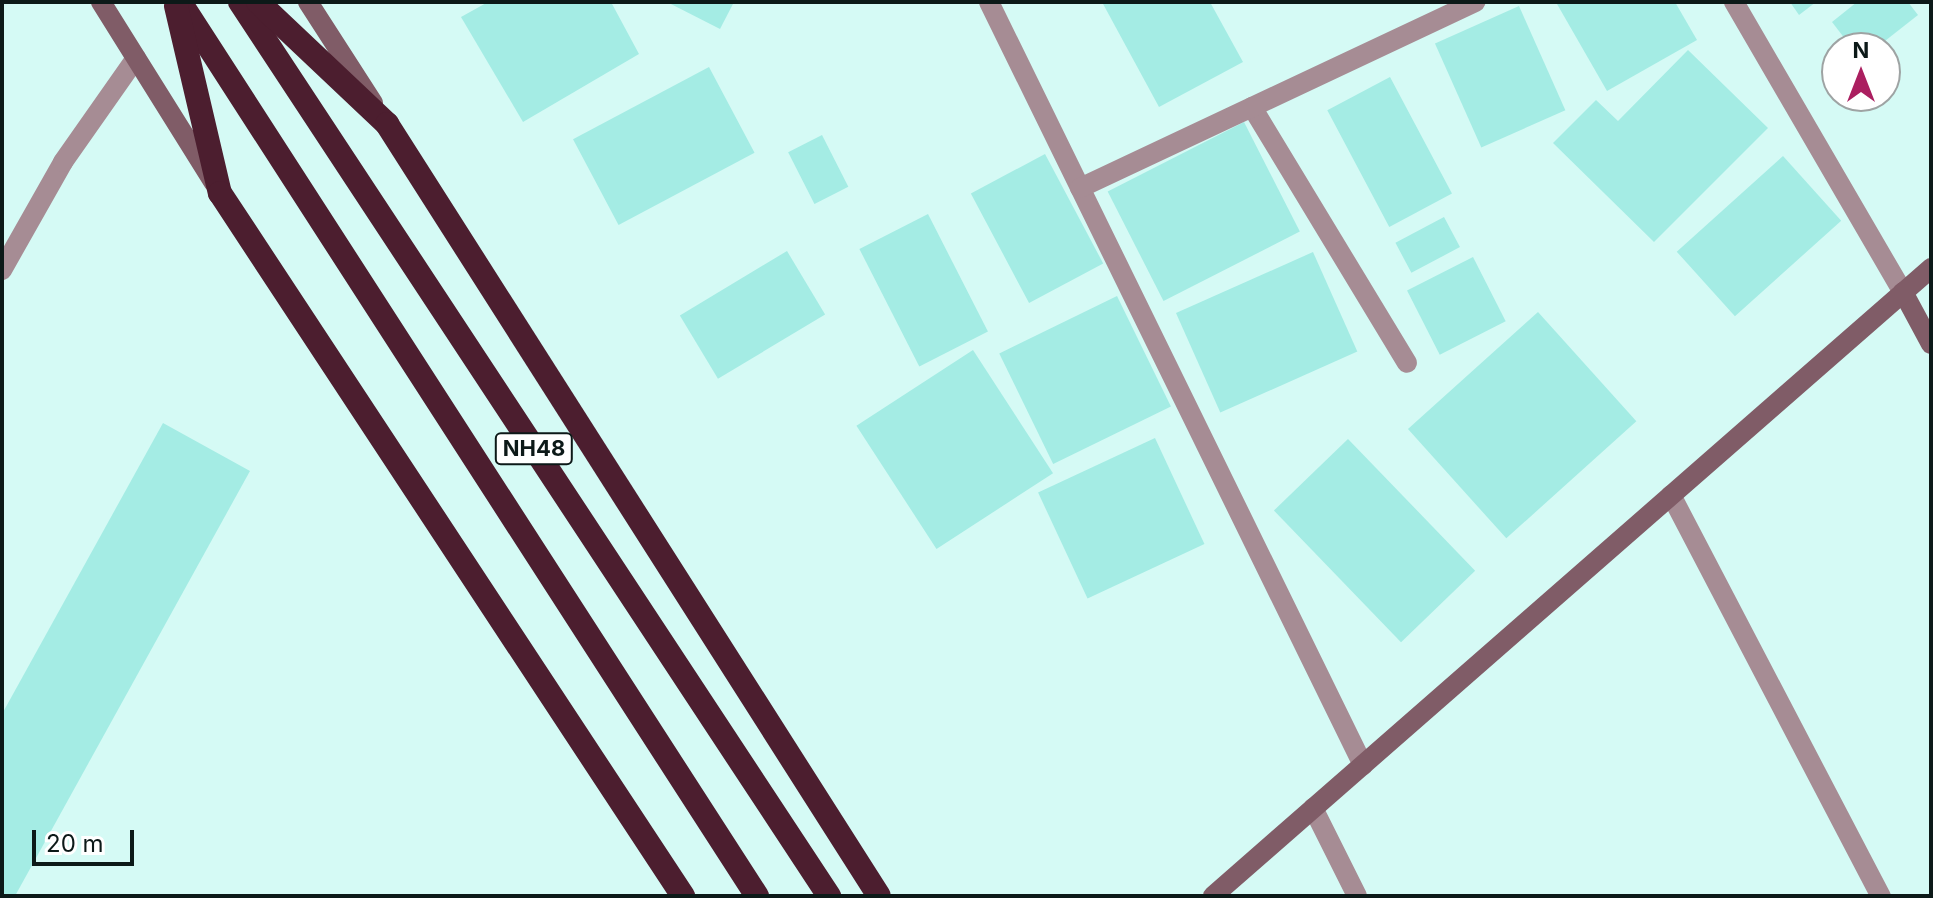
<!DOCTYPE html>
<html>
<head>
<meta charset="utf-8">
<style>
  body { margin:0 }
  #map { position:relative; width:1933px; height:898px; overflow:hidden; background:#d5faf5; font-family:Inter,sans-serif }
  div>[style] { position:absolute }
  .building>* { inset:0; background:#a4ece4; transform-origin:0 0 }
  .street>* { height:20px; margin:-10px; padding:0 10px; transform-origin:10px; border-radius:10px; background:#a68c94 }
  .secondary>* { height:20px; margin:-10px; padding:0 10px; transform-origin:10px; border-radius:10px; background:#805c67 }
  .highway>* { height:24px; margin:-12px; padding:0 12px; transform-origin:12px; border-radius:12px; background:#4c1e2f }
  span { translate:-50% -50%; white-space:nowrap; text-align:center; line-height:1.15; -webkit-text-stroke:6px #fff; paint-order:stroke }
  .shield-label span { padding:2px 6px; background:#fff; border:2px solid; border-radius:6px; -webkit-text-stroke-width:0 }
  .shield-label { font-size:22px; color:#0c1918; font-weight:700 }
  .frame { position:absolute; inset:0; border:4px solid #0c1918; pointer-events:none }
  .north { position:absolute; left:1821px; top:32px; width:80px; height:80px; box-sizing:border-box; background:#fff; border:2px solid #9ea3a3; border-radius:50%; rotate:0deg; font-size:22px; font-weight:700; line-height:32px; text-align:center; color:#0c1918 }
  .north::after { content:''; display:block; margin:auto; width:28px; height:36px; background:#ab1f60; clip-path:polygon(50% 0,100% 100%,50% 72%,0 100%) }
  .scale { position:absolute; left:32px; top:830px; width:102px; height:36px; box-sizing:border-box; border:4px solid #0c1918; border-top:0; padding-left:10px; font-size:24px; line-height:28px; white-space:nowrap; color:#0c1918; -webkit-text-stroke:6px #fff; paint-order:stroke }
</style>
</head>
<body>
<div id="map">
  <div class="building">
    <div style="clip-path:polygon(488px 2px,611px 2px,639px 54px,523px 122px,461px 17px)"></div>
    <div style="clip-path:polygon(667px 2px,734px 2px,720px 29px)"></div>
    <div style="clip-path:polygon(1102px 2px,1210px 2px,1243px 62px,1159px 107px)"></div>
    <div style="clip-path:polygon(1561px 2px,1675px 2px,1697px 40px,1607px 91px,1557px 4px)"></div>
    <div style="clip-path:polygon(1790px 2px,1816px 2px,1799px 15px)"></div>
    <div style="clip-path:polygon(1857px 2px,1908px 2px,1918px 15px,1876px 48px,1852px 48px,1832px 22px)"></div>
    <div style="left:1519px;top:6px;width:114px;height:92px;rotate:66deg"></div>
    <div style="clip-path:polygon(1688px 50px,1768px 128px,1654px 242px,1553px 143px,1596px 100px,1618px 121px)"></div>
    <div style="left:709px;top:67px;width:97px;height:154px;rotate:62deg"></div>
    <div style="left:1390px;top:77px;width:132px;height:71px;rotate:62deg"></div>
    <div style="left:1244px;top:122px;width:123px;height:153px;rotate:63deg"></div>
    <div style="left:822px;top:135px;width:58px;height:38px;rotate:63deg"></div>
    <div style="left:1045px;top:154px;width:124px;height:84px;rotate:62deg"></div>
    <div style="left:1783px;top:156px;width:87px;height:143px;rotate:48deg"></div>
    <div style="left:928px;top:214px;width:132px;height:77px;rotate:63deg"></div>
    <div style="left:1444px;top:217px;width:34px;height:55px;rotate:62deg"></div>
    <div style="left:787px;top:251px;width:74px;height:125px;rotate:59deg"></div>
    <div style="left:1313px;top:252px;width:109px;height:150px;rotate:66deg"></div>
    <div style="left:1473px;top:257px;width:72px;height:74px;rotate:63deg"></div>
    <div style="left:1117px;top:296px;width:123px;height:131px;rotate:64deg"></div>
    <div style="left:1538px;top:312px;width:147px;height:175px;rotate:48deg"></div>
    <div style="left:973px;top:350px;width:147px;height:139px;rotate:57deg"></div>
    <div style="clip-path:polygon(163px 423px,250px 471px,15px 896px,2px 896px,2px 714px)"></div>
    <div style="left:1155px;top:438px;width:117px;height:129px;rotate:65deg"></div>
    <div style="left:1348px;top:439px;width:183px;height:103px;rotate:46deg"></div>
  </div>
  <div class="street">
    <div style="left:989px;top:2px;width:850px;rotate:63.89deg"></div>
    <div style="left:1734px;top:2px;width:336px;rotate:59.8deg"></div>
    <div style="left:1252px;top:107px;width:299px;rotate:58.8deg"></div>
    <div style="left:1080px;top:188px;width:437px;rotate:-25.2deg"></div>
    <div style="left:2px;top:270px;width:124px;rotate:-60.5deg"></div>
    <div style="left:63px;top:162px;width:127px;rotate:-54.9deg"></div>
    <div style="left:1671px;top:495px;width:453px;rotate:62.4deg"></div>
    <div style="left:1313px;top:808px;width:98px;rotate:63.4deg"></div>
  </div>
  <div class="secondary">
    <div style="left:101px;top:2px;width:213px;rotate:58deg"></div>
    <div style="left:308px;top:2px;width:120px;rotate:57.2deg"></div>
    <div style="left:1903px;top:292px;width:59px;rotate:61.7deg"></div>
    <div style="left:1213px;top:896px;width:954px;rotate:-41.17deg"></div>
  </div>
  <div class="highway">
    <div style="left:180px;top:2px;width:1064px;rotate:57.16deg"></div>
    <div style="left:240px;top:2px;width:1071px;rotate:56.62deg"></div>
    <div style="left:258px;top:2px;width:178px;rotate:43.4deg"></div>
    <div style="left:387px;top:124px;width:915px;rotate:57.49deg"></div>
    <div style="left:176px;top:6px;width:192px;rotate:76.8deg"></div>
    <div style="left:220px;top:193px;width:842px;rotate:56.63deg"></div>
  </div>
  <div class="shield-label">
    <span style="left:534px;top:449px">NH48</span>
  </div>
  <div class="frame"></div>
  <div class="north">N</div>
  <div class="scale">20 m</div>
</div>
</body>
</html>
